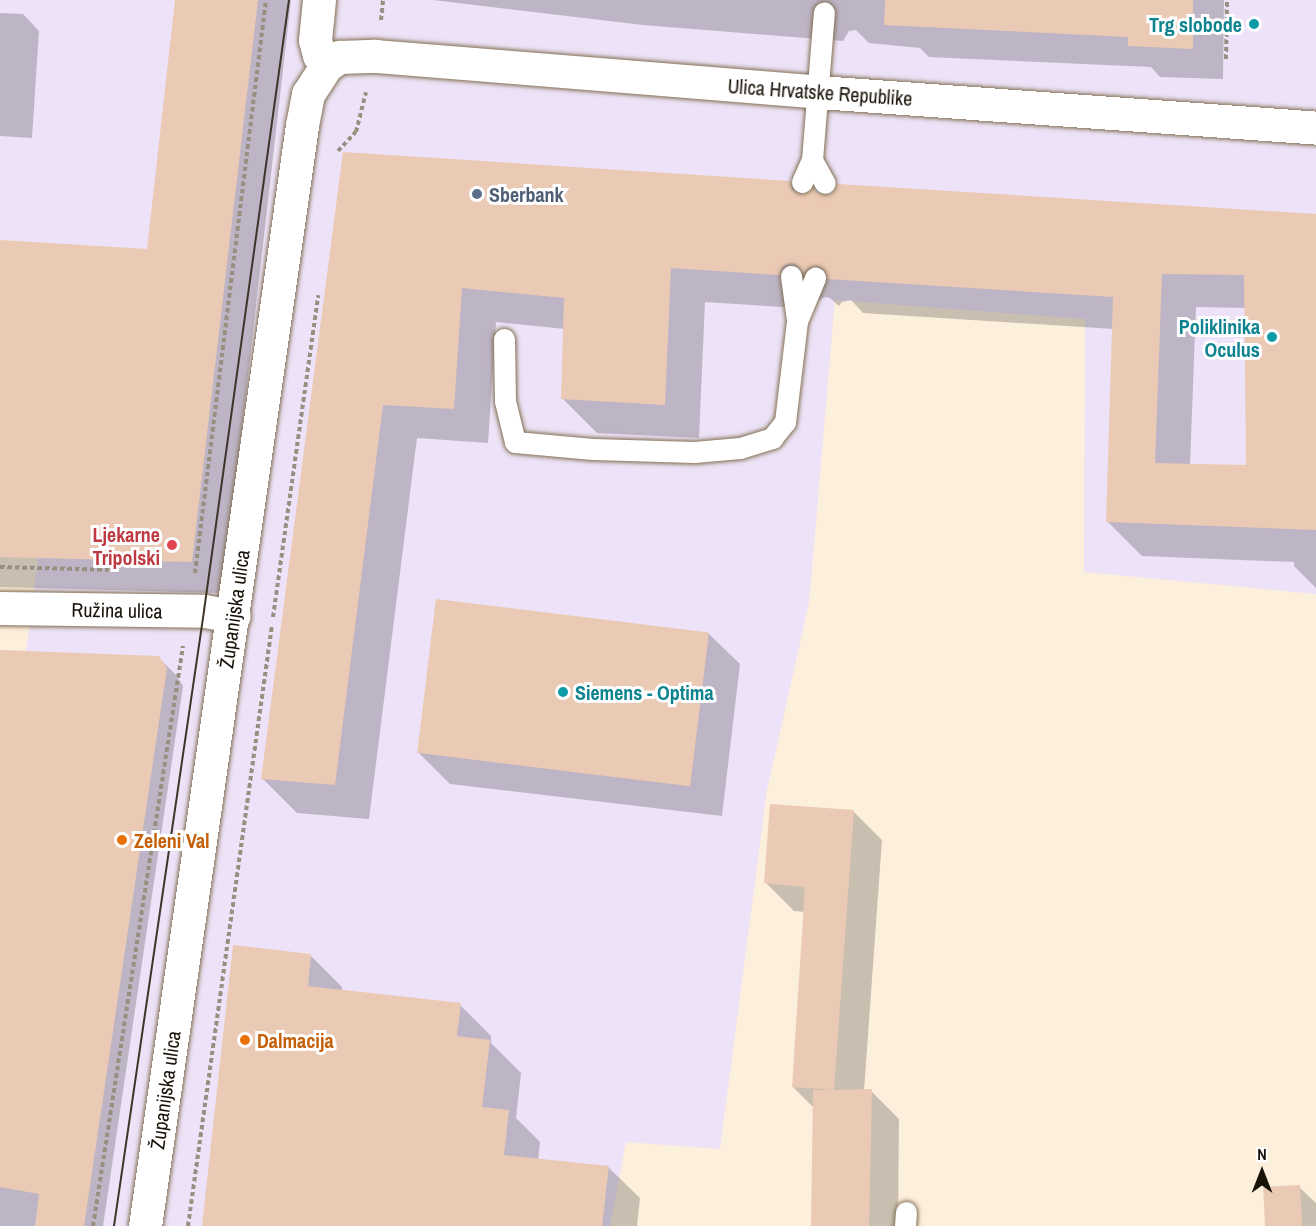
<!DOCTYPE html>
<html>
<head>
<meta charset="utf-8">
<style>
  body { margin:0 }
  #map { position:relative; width:1316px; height:1226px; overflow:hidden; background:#fcefdc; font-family:"Archivo Narrow",sans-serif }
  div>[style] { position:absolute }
  .commercial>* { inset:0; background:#ede2f7 }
  .shadow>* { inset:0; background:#0003 }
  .building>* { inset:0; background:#ebcab5; transform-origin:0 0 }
  .path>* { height:4px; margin-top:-2px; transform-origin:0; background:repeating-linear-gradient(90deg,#998f80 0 4.5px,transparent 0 7.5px) }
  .roads { filter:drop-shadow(0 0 2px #837154) drop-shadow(0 0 2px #837154) }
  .lane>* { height:21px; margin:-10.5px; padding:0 10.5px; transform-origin:10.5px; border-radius:10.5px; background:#fff }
  .street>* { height:33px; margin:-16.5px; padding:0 16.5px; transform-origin:16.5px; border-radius:16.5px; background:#fff }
  .secondary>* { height:33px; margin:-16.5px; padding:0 16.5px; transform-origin:16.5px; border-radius:16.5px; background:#fff }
  .tram>* { height:1.5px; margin:-0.75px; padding:0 0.75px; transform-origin:0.75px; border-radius:0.75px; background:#3d3529 }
  .dots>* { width:16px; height:16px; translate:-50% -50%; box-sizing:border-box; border:3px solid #fff; border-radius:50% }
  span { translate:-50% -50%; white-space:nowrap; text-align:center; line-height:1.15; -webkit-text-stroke:6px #fff; paint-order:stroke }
  .culture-label { font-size:20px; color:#0d838f; font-weight:700 }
  .right { translate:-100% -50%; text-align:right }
  .left { translate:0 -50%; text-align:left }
  .street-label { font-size:20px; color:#191207 }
  .service-label { font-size:20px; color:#4e5e75; font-weight:700 }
  .health-label { font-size:20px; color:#be3a42; font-weight:700 }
  .food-label { font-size:20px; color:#c56008; font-weight:700 }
  .north { position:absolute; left:1232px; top:1142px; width:60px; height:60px; -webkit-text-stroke:4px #fff; paint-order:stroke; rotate:0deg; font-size:16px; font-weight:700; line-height:24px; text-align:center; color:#191207 }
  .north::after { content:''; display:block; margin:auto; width:21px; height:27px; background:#191207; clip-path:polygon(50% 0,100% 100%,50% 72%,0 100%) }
</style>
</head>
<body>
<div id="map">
  <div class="commercial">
    <div style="clip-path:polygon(0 0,1316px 0,1316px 594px,1084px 572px,1085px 319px,835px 300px,809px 603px,767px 790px,720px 1149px,626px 1142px,610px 1226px,0 1226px,0 763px,27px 644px,78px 246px,0 240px)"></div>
  </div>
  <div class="shadow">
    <div style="clip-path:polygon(177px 0,291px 0,223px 593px,0 587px,0 241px,148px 250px)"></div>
    <div style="clip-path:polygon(433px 0,1224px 0,1223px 79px,1160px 77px,1151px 67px,929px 57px,920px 48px,869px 43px,856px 30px,849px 31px,843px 41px,643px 25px)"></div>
    <div style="clip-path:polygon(0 13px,23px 14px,39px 31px,32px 138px,0 136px)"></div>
    <div style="clip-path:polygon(evenodd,345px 154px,789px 182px,803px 196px,1316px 215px,1316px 588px,1294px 566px,1294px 562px,1142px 556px,1108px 522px,1114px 329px,863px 313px,851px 300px,842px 302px,839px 306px,830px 298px,825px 297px,817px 301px,813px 309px,705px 302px,699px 438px,597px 433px,562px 398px,565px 329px,496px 322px,488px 443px,417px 438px,369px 819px,297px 813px,263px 779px,345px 154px,1196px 307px,1246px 308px,1247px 466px,1190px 465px,1196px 307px)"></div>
    <div style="clip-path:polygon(708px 633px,740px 664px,722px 816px,450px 784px,419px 753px)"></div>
    <div style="clip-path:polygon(0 651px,159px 658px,176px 675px,183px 686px,103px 1226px,0 1226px)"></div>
    <div style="clip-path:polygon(853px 811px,882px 840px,864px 1091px,871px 1091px,899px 1119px,898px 1226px,812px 1226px,814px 1108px,793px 1087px,805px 912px,794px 911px,766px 883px)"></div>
    <div style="clip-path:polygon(311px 956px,342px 987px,342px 992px,460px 1005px,491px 1036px,491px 1043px,521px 1073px,516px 1118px,540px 1142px,538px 1160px,608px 1167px,640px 1198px,637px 1226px,204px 1226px)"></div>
    <div style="clip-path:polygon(1299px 1187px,1316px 1203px,1316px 1226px,1266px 1226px)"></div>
  </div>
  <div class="building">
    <div style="clip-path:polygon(175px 0,258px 0,192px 562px,0 557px,0 240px,147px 249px)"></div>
    <div style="clip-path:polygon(885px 0,1193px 0,1193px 49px,1128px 46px,1128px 37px,884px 25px)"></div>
    <div style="clip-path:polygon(evenodd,343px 152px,790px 181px,792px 190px,803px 195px,813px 188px,819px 194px,831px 194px,838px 184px,1316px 214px,1316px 530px,1106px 522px,1113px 297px,827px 279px,825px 271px,819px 266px,808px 268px,803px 273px,796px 264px,790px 263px,783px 266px,779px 275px,671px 268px,665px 405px,561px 399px,564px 298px,462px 288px,454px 409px,383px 405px,335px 785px,261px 779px,343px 152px,1162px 274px,1244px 275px,1246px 465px,1155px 463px,1162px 274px)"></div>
    <div style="left:436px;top:599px;width:275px;height:155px;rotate:7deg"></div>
    <div style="clip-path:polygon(0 650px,159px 656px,167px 668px,84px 1226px,35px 1226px,39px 1194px,0 1187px)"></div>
    <div style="clip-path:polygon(770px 804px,854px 810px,834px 1090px,872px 1089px,869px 1226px,811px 1226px,813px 1090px,834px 1090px,792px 1087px,805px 887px,764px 883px)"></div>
    <div style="clip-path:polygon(233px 945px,311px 954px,308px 986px,461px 1003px,457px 1036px,490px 1040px,482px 1107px,509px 1110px,504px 1155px,609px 1166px,602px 1226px,202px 1226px)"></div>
    <div style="left:1300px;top:1185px;width:41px;height:37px;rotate:87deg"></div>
  </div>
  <div class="path">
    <div style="left:381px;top:20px;width:20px;rotate:-84deg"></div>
    <div style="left:1226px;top:59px;width:59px;rotate:-89deg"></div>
    <div style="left:338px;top:151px;width:26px;rotate:-47deg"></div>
    <div style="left:356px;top:132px;width:41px;rotate:-76deg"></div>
    <div style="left:0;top:567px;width:119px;rotate:1.4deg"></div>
    <div style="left:195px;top:573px;width:577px;rotate:-82.94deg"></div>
    <div style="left:273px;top:617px;width:325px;rotate:-82deg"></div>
    <div style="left:93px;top:1226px;width:587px;rotate:-81.18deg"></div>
    <div style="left:188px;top:1226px;width:607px;rotate:-82.04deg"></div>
  </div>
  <div class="roads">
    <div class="lane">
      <div style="left:812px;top:160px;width:26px;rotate:61deg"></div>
      <div style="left:802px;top:182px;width:24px;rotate:-66deg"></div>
      <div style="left:812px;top:160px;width:148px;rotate:-85.4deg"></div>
      <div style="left:791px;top:276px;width:44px;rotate:82.2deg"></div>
      <div style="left:504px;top:339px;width:62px;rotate:89.1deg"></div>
      <div style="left:505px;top:401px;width:42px;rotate:76.3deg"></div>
      <div style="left:515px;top:442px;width:78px;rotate:5.1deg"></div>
      <div style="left:593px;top:449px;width:101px;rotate:1.7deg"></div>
      <div style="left:694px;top:452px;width:46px;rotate:-5deg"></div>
      <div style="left:740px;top:448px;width:34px;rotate:-17deg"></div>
      <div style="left:772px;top:438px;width:21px;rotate:-51deg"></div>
      <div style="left:785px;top:422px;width:102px;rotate:-83.2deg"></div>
      <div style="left:797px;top:321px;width:47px;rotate:-67.3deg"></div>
      <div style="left:905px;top:1226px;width:14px;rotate:-86deg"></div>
    </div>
    <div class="street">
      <div style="left:319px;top:0;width:40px;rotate:95.7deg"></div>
      <div style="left:315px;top:40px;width:16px;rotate:75deg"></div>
      <div style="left:319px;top:55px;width:13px;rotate:58deg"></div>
      <div style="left:0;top:608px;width:204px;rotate:0.8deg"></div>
      <div style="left:204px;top:611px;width:30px;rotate:9deg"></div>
    </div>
    <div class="secondary">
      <div style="left:145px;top:1226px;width:1112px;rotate:-81.88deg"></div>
      <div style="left:302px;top:125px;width:32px;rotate:-79deg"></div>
      <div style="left:308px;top:94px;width:33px;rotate:-57deg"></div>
      <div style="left:326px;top:66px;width:16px;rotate:-35deg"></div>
      <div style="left:339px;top:57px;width:36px;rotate:-2deg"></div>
      <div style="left:375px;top:56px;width:445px;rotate:4.6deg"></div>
      <div style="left:819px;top:92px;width:498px;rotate:4.1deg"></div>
    </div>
  </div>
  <div class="tram">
    <div style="left:114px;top:1226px;width:622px;rotate:-81.67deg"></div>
    <div style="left:204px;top:611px;width:617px;rotate:-82.08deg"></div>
  </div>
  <div class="dots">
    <div style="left:1254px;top:24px;background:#0f9aa8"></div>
    <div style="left:477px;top:194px;background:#5c6f8a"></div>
    <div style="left:1272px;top:337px;background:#0f9aa8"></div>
    <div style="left:172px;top:545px;background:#e0444e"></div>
    <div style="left:563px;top:692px;background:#0f9aa8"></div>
    <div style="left:122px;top:840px;background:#e8710a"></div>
    <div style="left:245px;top:1040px;background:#e8710a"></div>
  </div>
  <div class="culture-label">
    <span class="right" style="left:1242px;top:24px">Trg slobode</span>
    <span class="right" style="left:1260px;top:338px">Poliklinika<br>Oculus</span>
    <span class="left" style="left:575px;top:692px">Siemens - Optima</span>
  </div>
  <div class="street-label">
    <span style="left:820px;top:92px;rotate:4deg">Ulica Hrvatske Republike</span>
    <span style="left:234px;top:609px;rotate:-82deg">Županijska ulica</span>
    <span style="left:117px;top:610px;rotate:1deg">Ružina ulica</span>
    <span style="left:165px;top:1090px;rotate:-82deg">Županijska ulica</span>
  </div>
  <div class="service-label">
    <span class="left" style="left:489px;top:194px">Sberbank</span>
  </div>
  <div class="health-label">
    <span class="right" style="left:160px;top:546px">Ljekarne<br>Tripolski</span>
  </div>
  <div class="food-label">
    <span class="left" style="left:134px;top:840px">Zeleni Val</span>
    <span class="left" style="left:257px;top:1040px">Dalmacija</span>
  </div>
  <div class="north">N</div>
</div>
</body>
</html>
